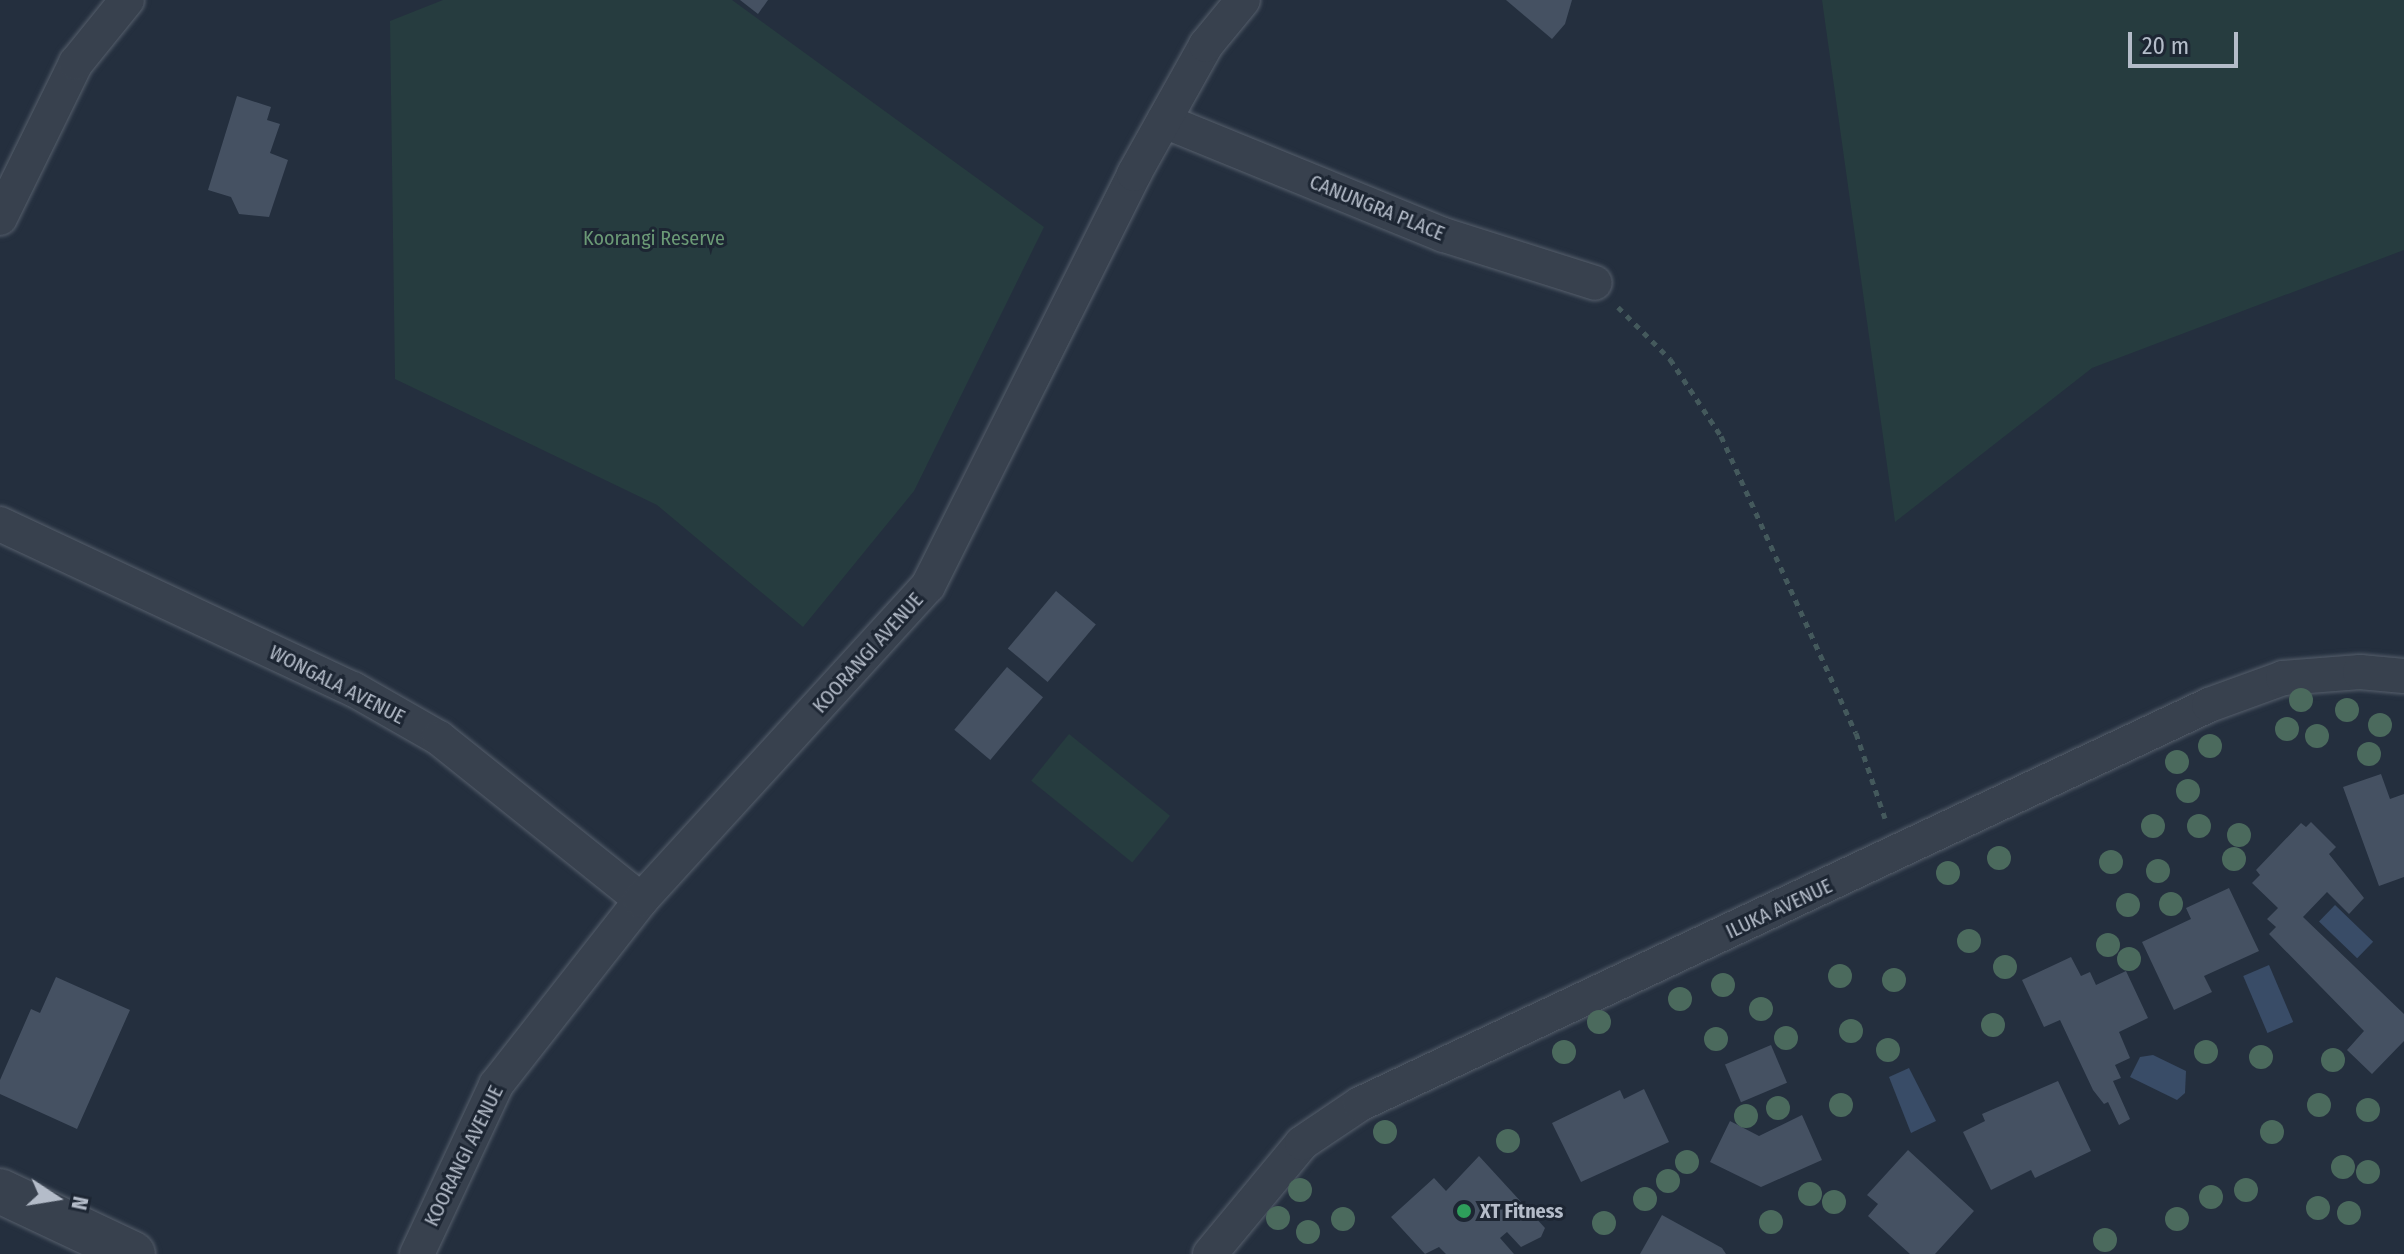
<!DOCTYPE html>
<html>
<head>
<meta charset="utf-8">
<style>
  body { margin:0 }
  #map { position:relative; width:2404px; height:1254px; overflow:hidden; background:#242f3e; font-family:"Fira Sans Condensed",sans-serif }
  div>[style] { position:absolute }
  .green>* { inset:0; background:#263c3f; transform-origin:0 0 }
  .water>* { inset:0; background:#394c67; transform-origin:0 0 }
  .building>* { inset:0; background:#455162; transform-origin:0 0 }
  .path>* { height:5px; margin-top:-2.5px; transform-origin:0; background:repeating-linear-gradient(90deg,#44595c 0 6px,transparent 0 12px) }
  .roads { filter:drop-shadow(0 0 2px #565f6c) drop-shadow(0 0 2px #565f6c) }
  .minor>* { height:34px; margin:-17px; padding:0 17px; transform-origin:17px; border-radius:17px; background:#38414e }
  .tertiary>* { height:44px; margin:-22px; padding:0 22px; transform-origin:22px; border-radius:22px; background:#38414e }
  .trees>* { width:24px; height:24px; margin:-12px; border-radius:50%; background:#4b6a5d }
  .dots>* { width:22px; height:22px; translate:-50% -50%; box-sizing:border-box; border:4px solid #1d2633; border-radius:50% }
  span { translate:-50% -50%; white-space:nowrap; text-align:center; line-height:1.15; -webkit-text-stroke:6px #1d2633; paint-order:stroke }
  .street-label { font-size:20px; color:#b4bcc9 }
  .park-label { font-size:20px; color:#6b9a76 }
  .poi-label { font-size:20px; color:#b4bcc9; font-weight:700 }
  .left { translate:0 -50%; text-align:left }
  .north { position:absolute; left:16px; top:1158px; width:80px; height:80px; -webkit-text-stroke:6px #1d2633; paint-order:stroke; rotate:102deg; font-size:22px; font-weight:700; line-height:32px; text-align:center; color:#b4bcc9 }
  .north::after { content:''; display:block; margin:auto; width:28px; height:36px; background:#b4bcc9; clip-path:polygon(50% 0,100% 100%,50% 72%,0 100%) }
  .scale { position:absolute; left:2128px; top:32px; width:110px; height:36px; box-sizing:border-box; border:4px solid #b4bcc9; border-top:0; padding-left:10px; font-size:24px; line-height:28px; white-space:nowrap; color:#b4bcc9; -webkit-text-stroke:6px #1d2633; paint-order:stroke }
</style>
</head>
<body>
<div id="map">
  <div class="green">
    <div style="clip-path:polygon(443px 0,732px 0,1044px 227px,914px 491px,803px 627px,657px 505px,395px 379px,390px 21px)"></div>
    <div style="clip-path:polygon(1822px 0,2404px 0,2404px 250px,2092px 368px,1895px 522px)"></div>
    <div style="left:1069px;top:734px;width:130px;height:60px;rotate:39deg"></div>
  </div>
  <div class="water">
    <div style="left:2335px;top:905px;width:53px;height:23px;rotate:44deg"></div>
    <div style="left:2269px;top:965px;width:62px;height:28px;rotate:67deg"></div>
    <div style="clip-path:polygon(2153px 1055px,2186px 1071px,2185px 1093px,2177px 1100px,2130px 1077px,2140px 1057px)"></div>
    <div style="clip-path:polygon(1909px 1068px,1936px 1121px,1911px 1133px,1889px 1077px)"></div>
  </div>
  <div class="building">
    <div style="clip-path:polygon(740px 0,768px 0,758px 14px)"></div>
    <div style="clip-path:polygon(1506px 0,1572px 0,1565px 24px,1552px 39px)"></div>
    <div style="clip-path:polygon(237px 96px,271px 107px,267px 120px,280px 124px,270px 153px,288px 160px,269px 217px,239px 214px,231px 197px,208px 190px)"></div>
    <div style="left:1056px;top:591px;width:52px;height:75px;rotate:40deg"></div>
    <div style="left:1007px;top:667px;width:47px;height:82px;rotate:40deg"></div>
    <div style="clip-path:polygon(2381px 774px,2390px 799px,2404px 794px,2404px 877px,2379px 886px,2343px 787px)"></div>
    <div style="clip-path:polygon(2311px 822px,2336px 847px,2329px 854px,2364px 898px,2349px 914px,2327px 892px,2303px 917px,2404px 1014px,2404px 1041px,2372px 1074px,2347px 1050px,2364px 1031px,2269px 934px,2276px 927px,2267px 919px,2278px 908px,2252px 883px,2260px 875px,2256px 870px,2301px 823px,2306px 827px)"></div>
    <div style="clip-path:polygon(2229px 888px,2259px 951px,2204px 976px,2212px 992px,2174px 1010px,2142px 942px,2191px 919px,2186px 908px)"></div>
    <div style="clip-path:polygon(2071px 957px,2081px 976px,2090px 972px,2096px 985px,2126px 971px,2148px 1018px,2119px 1032px,2130px 1058px,2115px 1065px,2121px 1078px,2113px 1081px,2130px 1119px,2119px 1125px,2108px 1102px,2104px 1104px,2093px 1090px,2060px 1020px,2044px 1027px,2022px 980px)"></div>
    <div style="clip-path:polygon(56px 977px,130px 1010px,77px 1129px,0 1094px,0 1080px,31px 1009px,40px 1013px)"></div>
    <div style="left:1771px;top:1045px;width:41px;height:50px;rotate:67deg"></div>
    <div style="clip-path:polygon(2058px 1081px,2091px 1151px,2035px 1178px,2031px 1170px,1991px 1190px,1963px 1132px,1985px 1121px,1982px 1114px)"></div>
    <div style="clip-path:polygon(1644px 1089px,1669px 1142px,1581px 1182px,1552px 1123px,1620px 1090px,1624px 1099px)"></div>
    <div style="clip-path:polygon(1802px 1115px,1822px 1160px,1761px 1187px,1710px 1162px,1730px 1121px,1759px 1136px)"></div>
    <div style="clip-path:polygon(1908px 1150px,1974px 1211px,1935px 1254px,1910px 1254px,1868px 1216px,1878px 1204px,1867px 1195px)"></div>
    <div style="clip-path:polygon(1479px 1156px,1545px 1228px,1541px 1237px,1521px 1247px,1507px 1232px,1500px 1238px,1514px 1254px,1446px 1254px,1439px 1247px,1425px 1254px,1391px 1217px,1434px 1178px,1446px 1191px)"></div>
    <div style="clip-path:polygon(1662px 1215px,1722px 1248px,1726px 1254px,1640px 1254px)"></div>
  </div>
  <div class="path">
    <div style="left:1618px;top:307px;width:74px;rotate:45deg"></div>
    <div style="left:1670px;top:359px;width:92px;rotate:56.5deg"></div>
    <div style="left:1721px;top:436px;width:326px;rotate:65.6deg"></div>
    <div style="left:1856px;top:733px;width:90px;rotate:71.2deg"></div>
  </div>
  <div class="roads">
    <div class="minor">
      <div style="left:1164px;top:121px;width:302px;rotate:22.2deg"></div>
      <div style="left:1444px;top:235px;width:158px;rotate:17.6deg"></div>
      <div style="left:0;top:218px;width:173px;rotate:-63.9deg"></div>
      <div style="left:76px;top:63px;width:81px;rotate:-51deg"></div>
      <div style="left:0;top:524px;width:390px;rotate:25.1deg"></div>
      <div style="left:353px;top:689px;width:99px;rotate:29.7deg"></div>
      <div style="left:439px;top:738px;width:259px;rotate:38.7deg"></div>
      <div style="left:417px;top:1254px;width:187px;rotate:-64.9deg"></div>
      <div style="left:496px;top:1085px;width:235px;rotate:-51.9deg"></div>
      <div style="left:641px;top:900px;width:425px;rotate:-47.6deg"></div>
      <div style="left:928px;top:586px;width:461px;rotate:-63.4deg"></div>
      <div style="left:1134px;top:174px;width:148px;rotate:-60.8deg"></div>
      <div style="left:1206px;top:45px;width:58px;rotate:-50.6deg"></div>
      <div style="left:1210px;top:1254px;width:144px;rotate:-50.3deg"></div>
      <div style="left:1302px;top:1143px;width:70px;rotate:-33.9deg"></div>
      <div style="left:1360px;top:1104px;width:938px;rotate:-25.17deg"></div>
      <div style="left:2209px;top:705px;width:79px;rotate:-20deg"></div>
      <div style="left:2283px;top:678px;width:77px;rotate:-4.5deg"></div>
      <div style="left:2360px;top:672px;width:44px;rotate:5.2deg"></div>
    </div>
    <div class="tertiary">
      <div style="left:0;top:1191px;width:147px;rotate:25.3deg"></div>
    </div>
  </div>
  <div class="trees">
    <div style="left:2301px;top:700px"></div>
    <div style="left:2347px;top:710px"></div>
    <div style="left:2380px;top:725px"></div>
    <div style="left:2287px;top:729px"></div>
    <div style="left:2317px;top:736px"></div>
    <div style="left:2210px;top:746px"></div>
    <div style="left:2369px;top:754px"></div>
    <div style="left:2177px;top:762px"></div>
    <div style="left:2188px;top:791px"></div>
    <div style="left:2153px;top:826px"></div>
    <div style="left:2199px;top:826px"></div>
    <div style="left:2239px;top:835px"></div>
    <div style="left:1999px;top:858px"></div>
    <div style="left:2234px;top:859px"></div>
    <div style="left:2111px;top:862px"></div>
    <div style="left:2158px;top:871px"></div>
    <div style="left:1948px;top:873px"></div>
    <div style="left:2171px;top:904px"></div>
    <div style="left:2128px;top:905px"></div>
    <div style="left:1969px;top:941px"></div>
    <div style="left:2108px;top:945px"></div>
    <div style="left:2129px;top:959px"></div>
    <div style="left:2005px;top:967px"></div>
    <div style="left:1840px;top:976px"></div>
    <div style="left:1894px;top:980px"></div>
    <div style="left:1723px;top:985px"></div>
    <div style="left:1680px;top:999px"></div>
    <div style="left:1761px;top:1009px"></div>
    <div style="left:1599px;top:1022px"></div>
    <div style="left:1993px;top:1025px"></div>
    <div style="left:1851px;top:1031px"></div>
    <div style="left:1786px;top:1038px"></div>
    <div style="left:1716px;top:1039px"></div>
    <div style="left:1888px;top:1050px"></div>
    <div style="left:1564px;top:1052px"></div>
    <div style="left:2206px;top:1052px"></div>
    <div style="left:2261px;top:1057px"></div>
    <div style="left:2333px;top:1060px"></div>
    <div style="left:1841px;top:1105px"></div>
    <div style="left:2319px;top:1105px"></div>
    <div style="left:1778px;top:1108px"></div>
    <div style="left:2368px;top:1110px"></div>
    <div style="left:1746px;top:1116px"></div>
    <div style="left:1385px;top:1132px"></div>
    <div style="left:2272px;top:1132px"></div>
    <div style="left:1508px;top:1141px"></div>
    <div style="left:1687px;top:1162px"></div>
    <div style="left:2343px;top:1167px"></div>
    <div style="left:2368px;top:1172px"></div>
    <div style="left:1668px;top:1181px"></div>
    <div style="left:1300px;top:1190px"></div>
    <div style="left:2246px;top:1190px"></div>
    <div style="left:1810px;top:1194px"></div>
    <div style="left:2211px;top:1197px"></div>
    <div style="left:1645px;top:1199px"></div>
    <div style="left:1834px;top:1202px"></div>
    <div style="left:2318px;top:1208px"></div>
    <div style="left:2349px;top:1213px"></div>
    <div style="left:1278px;top:1218px"></div>
    <div style="left:1343px;top:1219px"></div>
    <div style="left:2177px;top:1219px"></div>
    <div style="left:1771px;top:1222px"></div>
    <div style="left:1604px;top:1223px"></div>
    <div style="left:1308px;top:1232px"></div>
    <div style="left:2105px;top:1240px"></div>
  </div>
  <div class="dots">
    <div style="left:1464px;top:1211px;background:#2e9e5b"></div>
  </div>
  <div class="street-label">
    <span style="left:1377px;top:208px;rotate:22deg">CANUNGRA PLACE</span>
    <span style="left:868px;top:653px;rotate:-48deg">KOORANGI AVENUE</span>
    <span style="left:337px;top:685px;rotate:27deg">WONGALA AVENUE</span>
    <span style="left:1779px;top:909px;rotate:-25deg">ILUKA AVENUE</span>
    <span style="left:464px;top:1156px;rotate:-64deg">KOORANGI AVENUE</span>
  </div>
  <div class="park-label">
    <span style="left:654px;top:238px">Koorangi Reserve</span>
  </div>
  <div class="poi-label">
    <span class="left" style="left:1480px;top:1211px">XT Fitness</span>
  </div>
  <div class="north">N</div>
  <div class="scale">20 m</div>
</div>
</body>
</html>
